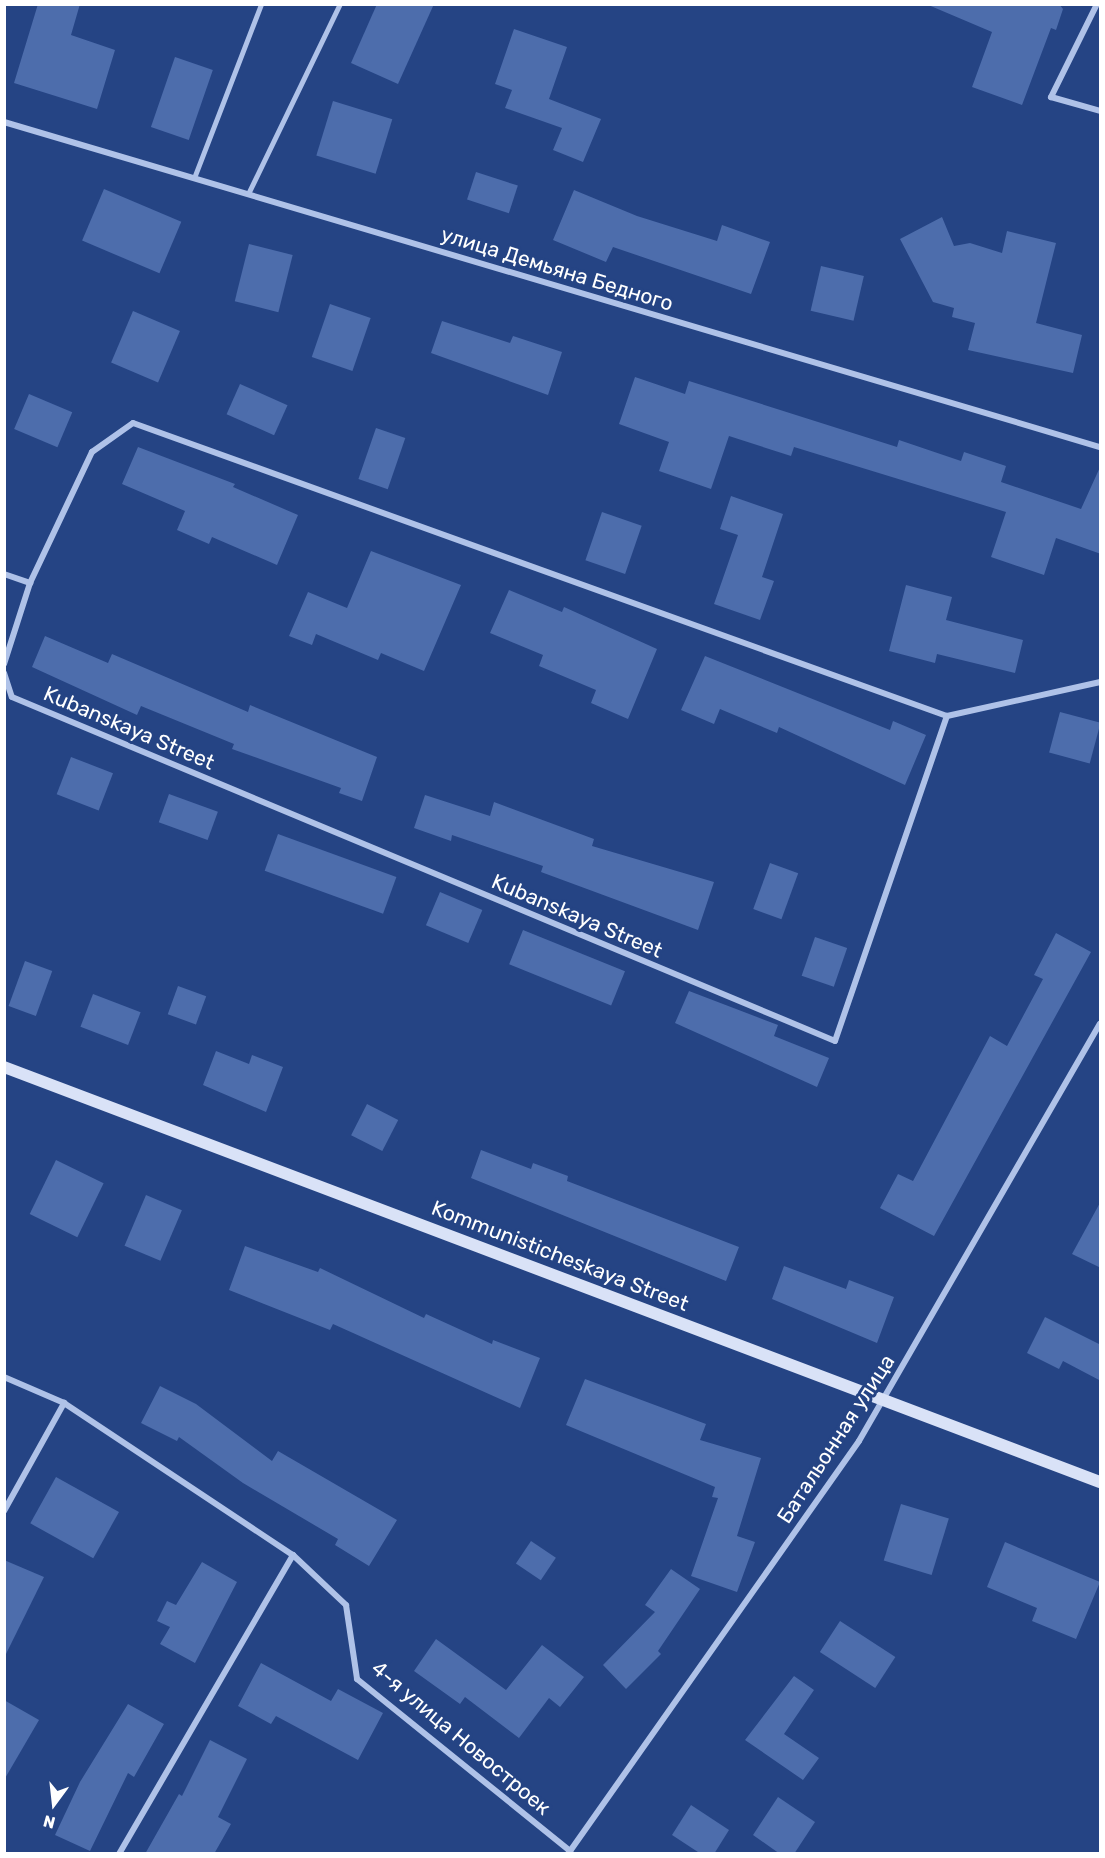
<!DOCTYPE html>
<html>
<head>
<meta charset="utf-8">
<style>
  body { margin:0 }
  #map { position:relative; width:1105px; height:1858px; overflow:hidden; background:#254484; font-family:Rubik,sans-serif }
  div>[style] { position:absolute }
  .building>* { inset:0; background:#4d6dac; transform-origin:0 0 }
  .service>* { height:4.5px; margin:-2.25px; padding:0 2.25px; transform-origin:2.25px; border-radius:2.25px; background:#afc2e8 }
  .minor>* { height:6px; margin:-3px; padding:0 3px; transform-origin:3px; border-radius:3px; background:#afc2e8 }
  .secondary>* { height:12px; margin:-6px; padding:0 6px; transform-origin:6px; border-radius:6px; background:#d9e2f7 }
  span { translate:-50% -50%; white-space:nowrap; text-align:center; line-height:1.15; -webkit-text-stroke:6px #254484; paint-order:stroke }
  .street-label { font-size:21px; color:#fff }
  .frame { position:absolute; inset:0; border:6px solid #fff; pointer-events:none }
  .north { position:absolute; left:24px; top:1774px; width:60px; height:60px; -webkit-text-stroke:4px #254484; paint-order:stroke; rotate:195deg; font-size:16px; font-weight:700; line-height:24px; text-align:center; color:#fff }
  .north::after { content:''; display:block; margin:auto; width:21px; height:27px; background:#fff; clip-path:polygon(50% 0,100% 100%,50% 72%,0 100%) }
</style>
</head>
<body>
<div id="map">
  <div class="building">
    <div style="clip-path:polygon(38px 4px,80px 4px,71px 35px,115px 50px,97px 109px,14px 83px)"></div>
    <div style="clip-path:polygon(377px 4px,434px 4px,398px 84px,351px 63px)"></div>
    <div style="clip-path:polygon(926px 4px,1059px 4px,1063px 9px,1056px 30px,1051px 28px,1022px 105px,972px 87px,992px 32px)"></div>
    <div style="clip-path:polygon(514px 29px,567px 47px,549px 99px,601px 119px,583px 162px,553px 150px,562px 128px,505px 108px,512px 90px,495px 84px)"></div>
    <div style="left:175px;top:57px;width:40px;height:74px;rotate:19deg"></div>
    <div style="left:333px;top:101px;width:62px;height:57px;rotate:17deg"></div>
    <div style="left:476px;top:172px;width:44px;height:29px;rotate:18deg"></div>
    <div style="left:104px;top:189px;width:84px;height:56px;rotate:23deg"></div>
    <div style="clip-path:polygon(574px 190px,637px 216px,717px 241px,722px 225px,770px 242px,751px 294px,613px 247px,606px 262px,553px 240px)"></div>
    <div style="clip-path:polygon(942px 217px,954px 246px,970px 243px,1002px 253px,1007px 231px,1056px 243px,1036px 323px,1082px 335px,1073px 373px,968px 350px,975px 323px,952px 317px,954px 308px,933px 302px,900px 239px)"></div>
    <div style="left:249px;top:244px;width:45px;height:59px;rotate:14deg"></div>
    <div style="left:821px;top:266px;width:44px;height:46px;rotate:13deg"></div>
    <div style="left:330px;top:304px;width:43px;height:56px;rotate:19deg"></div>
    <div style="left:133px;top:311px;width:51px;height:56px;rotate:23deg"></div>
    <div style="clip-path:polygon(442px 321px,510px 343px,513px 336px,562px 352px,548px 395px,431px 353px)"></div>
    <div style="clip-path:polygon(635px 377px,685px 394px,689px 381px,897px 447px,899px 440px,961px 461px,964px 452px,1006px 466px,1001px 482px,1081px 509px,1101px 465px,1101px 554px,1056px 538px,1044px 575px,991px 557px,1006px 512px,794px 447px,791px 456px,729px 436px,711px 489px,659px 471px,669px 442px,619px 424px)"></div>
    <div style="left:240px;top:384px;width:52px;height:33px;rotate:24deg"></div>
    <div style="left:29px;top:394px;width:47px;height:38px;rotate:23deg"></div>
    <div style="left:376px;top:428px;width:31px;height:54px;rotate:19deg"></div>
    <div style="clip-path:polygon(138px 447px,235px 484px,233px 487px,298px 515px,277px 565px,212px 537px,209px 544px,177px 530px,185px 511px,122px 484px)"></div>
    <div style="clip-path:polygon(731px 496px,783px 514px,762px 577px,774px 581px,760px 620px,714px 604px,738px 535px,720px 529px)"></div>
    <div style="left:602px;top:512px;width:42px;height:51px;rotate:19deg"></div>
    <div style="clip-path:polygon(371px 551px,461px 585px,424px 671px,381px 653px,378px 660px,316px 634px,312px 645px,289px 636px,308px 592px,347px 608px)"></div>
    <div style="clip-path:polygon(906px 585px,952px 597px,946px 620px,1023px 640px,1015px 673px,937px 654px,935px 663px,889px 651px)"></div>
    <div style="clip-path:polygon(509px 590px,562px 612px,564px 607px,657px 649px,628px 719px,591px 703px,596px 690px,539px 666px,543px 655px,490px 633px)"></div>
    <div style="clip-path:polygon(45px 636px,108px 663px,112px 654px,248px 712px,250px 705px,377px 757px,362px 801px,339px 793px,341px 788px,232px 749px,234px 744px,141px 706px,137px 715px,32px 667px)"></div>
    <div style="clip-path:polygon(705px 656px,890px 730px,893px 721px,926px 735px,905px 785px,779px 727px,777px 733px,720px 709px,714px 724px,681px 710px)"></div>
    <div style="left:1060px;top:712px;width:42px;height:42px;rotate:15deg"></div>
    <div style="left:71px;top:757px;width:45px;height:40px;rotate:21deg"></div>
    <div style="left:169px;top:794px;width:52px;height:30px;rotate:20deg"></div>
    <div style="clip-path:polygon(425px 795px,490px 816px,494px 802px,594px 839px,592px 846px,714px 882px,698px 930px,541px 872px,543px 866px,452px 835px,451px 841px,414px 828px)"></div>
    <div style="left:278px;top:834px;width:126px;height:39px;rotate:20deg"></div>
    <div style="left:770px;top:863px;width:30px;height:49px;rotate:20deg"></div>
    <div style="left:440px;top:892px;width:46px;height:36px;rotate:23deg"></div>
    <div style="left:523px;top:930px;width:110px;height:37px;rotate:22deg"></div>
    <div style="clip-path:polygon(1056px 933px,1091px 952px,934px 1236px,880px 1208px,898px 1174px,913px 1181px,990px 1036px,1007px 1046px,1043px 979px,1034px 975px)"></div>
    <div style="left:815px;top:937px;width:34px;height:41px;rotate:19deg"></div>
    <div style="left:25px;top:961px;width:29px;height:48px;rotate:20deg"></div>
    <div style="left:178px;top:986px;width:30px;height:30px;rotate:20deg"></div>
    <div style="clip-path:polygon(689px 991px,778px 1025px,774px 1036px,829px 1058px,817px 1087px,675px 1023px)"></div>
    <div style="left:93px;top:994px;width:51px;height:35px;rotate:21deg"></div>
    <div style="clip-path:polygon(216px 1051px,249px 1064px,252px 1055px,283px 1067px,266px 1112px,203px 1085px)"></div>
    <div style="left:367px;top:1104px;width:35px;height:35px;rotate:27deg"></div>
    <div style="clip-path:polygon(481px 1150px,531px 1169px,533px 1163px,568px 1176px,567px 1181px,739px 1247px,726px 1281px,471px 1178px)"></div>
    <div style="left:56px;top:1160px;width:53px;height:60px;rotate:26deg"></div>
    <div style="left:146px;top:1195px;width:39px;height:55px;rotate:23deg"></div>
    <div style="clip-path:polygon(1101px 1201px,1101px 1268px,1072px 1254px)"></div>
    <div style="clip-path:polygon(245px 1246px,318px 1272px,320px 1268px,424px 1318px,426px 1314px,492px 1344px,493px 1340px,540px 1358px,520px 1408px,333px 1324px,330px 1330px,229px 1290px)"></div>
    <div style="clip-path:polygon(784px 1266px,846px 1289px,849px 1280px,894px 1297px,877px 1343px,772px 1299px)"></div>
    <div style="clip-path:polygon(1045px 1317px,1101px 1345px,1101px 1381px,1063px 1361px,1059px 1369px,1027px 1353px)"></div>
    <div style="clip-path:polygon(585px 1379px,706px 1424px,700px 1440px,761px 1458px,737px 1536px,755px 1542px,737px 1592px,691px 1576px,718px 1498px,712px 1497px,715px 1487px,566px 1425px)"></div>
    <div style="clip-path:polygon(160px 1386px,196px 1404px,272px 1461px,278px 1451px,397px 1520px,369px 1566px,335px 1545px,338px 1539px,243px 1483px,179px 1437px,177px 1441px,141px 1423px)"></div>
    <div style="left:56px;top:1477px;width:72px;height:53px;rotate:29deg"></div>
    <div style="left:901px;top:1504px;width:50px;height:59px;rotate:17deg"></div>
    <div style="left:531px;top:1541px;width:30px;height:27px;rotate:34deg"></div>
    <div style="clip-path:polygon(1005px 1542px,1100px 1582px,1076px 1639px,1032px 1621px,1037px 1608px,987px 1587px)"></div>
    <div style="clip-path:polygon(4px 1560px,44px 1577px,4px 1658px)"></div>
    <div style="clip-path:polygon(202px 1562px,237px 1582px,195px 1663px,160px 1644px,170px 1627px,157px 1621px,167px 1601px,176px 1605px)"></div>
    <div style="clip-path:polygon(671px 1569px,700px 1589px,658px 1651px,661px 1654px,626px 1689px,603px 1665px,655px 1612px,645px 1605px)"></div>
    <div style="left:840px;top:1621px;width:66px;height:37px;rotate:33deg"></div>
    <div style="clip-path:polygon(436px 1639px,506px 1690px,542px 1645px,584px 1677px,560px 1707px,549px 1698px,519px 1738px,465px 1697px,460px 1704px,414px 1671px)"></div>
    <div style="clip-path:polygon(261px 1663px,331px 1701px,338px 1689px,383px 1713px,358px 1760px,276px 1716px,271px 1724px,238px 1706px)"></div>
    <div style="clip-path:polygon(794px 1676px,814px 1690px,784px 1734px,819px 1758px,803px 1780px,745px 1740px)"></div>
    <div style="clip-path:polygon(4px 1700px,39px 1720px,4px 1780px)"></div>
    <div style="clip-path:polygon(128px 1704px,164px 1724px,134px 1777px,128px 1773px,90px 1851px,55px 1835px,80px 1782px)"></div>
    <div style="clip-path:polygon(210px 1740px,247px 1759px,218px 1817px,231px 1824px,214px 1854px,145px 1854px,179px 1794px,182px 1796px)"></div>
    <div style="clip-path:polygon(778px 1797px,815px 1822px,794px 1854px,780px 1854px,753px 1835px)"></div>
    <div style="clip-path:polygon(691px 1805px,729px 1830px,714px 1854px,701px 1854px,672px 1835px)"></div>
  </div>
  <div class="service">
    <div style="left:194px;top:178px;width:186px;rotate:-68.9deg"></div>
    <div style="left:248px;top:194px;width:211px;rotate:-64.2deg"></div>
  </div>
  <div class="minor">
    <div style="left:1097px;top:4px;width:104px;rotate:116.3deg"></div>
    <div style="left:1051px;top:97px;width:51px;rotate:15.9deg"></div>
    <div style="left:4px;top:122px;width:1143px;rotate:16.52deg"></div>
    <div style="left:4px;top:574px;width:28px;rotate:19deg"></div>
    <div style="left:4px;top:664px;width:85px;rotate:-72.2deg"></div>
    <div style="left:30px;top:583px;width:145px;rotate:-64.7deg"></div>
    <div style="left:92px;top:452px;width:50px;rotate:-35.3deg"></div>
    <div style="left:133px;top:423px;width:865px;rotate:19.8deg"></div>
    <div style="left:947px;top:716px;width:157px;rotate:-12.5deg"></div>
    <div style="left:4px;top:673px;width:25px;rotate:72deg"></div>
    <div style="left:12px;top:697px;width:892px;rotate:22.68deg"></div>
    <div style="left:835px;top:1041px;width:344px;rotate:-71deg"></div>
    <div style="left:4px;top:1377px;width:65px;rotate:23.4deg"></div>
    <div style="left:64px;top:1403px;width:275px;rotate:33.6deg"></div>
    <div style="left:293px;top:1555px;width:73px;rotate:43.3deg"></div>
    <div style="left:346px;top:1605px;width:75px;rotate:81.5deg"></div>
    <div style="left:357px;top:1679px;width:274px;rotate:38.9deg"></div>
    <div style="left:4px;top:1511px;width:124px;rotate:-60.9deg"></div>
    <div style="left:119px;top:1854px;width:346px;rotate:-59.8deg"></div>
    <div style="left:568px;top:1854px;width:505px;rotate:-54.83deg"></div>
    <div style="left:859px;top:1441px;width:482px;rotate:-60deg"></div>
  </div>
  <div class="secondary">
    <div style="left:4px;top:1067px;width:1172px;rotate:20.74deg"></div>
  </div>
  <div class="street-label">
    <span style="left:557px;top:269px;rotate:17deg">улица Демьяна Бедного</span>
    <span style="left:129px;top:728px;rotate:23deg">Kubanskaya Street</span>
    <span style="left:577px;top:916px;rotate:23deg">Kubanskaya Street</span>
    <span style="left:560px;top:1256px;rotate:21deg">Kommunisticheskaya Street</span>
    <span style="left:836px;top:1439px;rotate:-57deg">Батальонная улица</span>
    <span style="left:461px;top:1738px;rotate:40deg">4-я улица Новостроек</span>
  </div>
  <div class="frame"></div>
  <div class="north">N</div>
</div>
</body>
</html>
